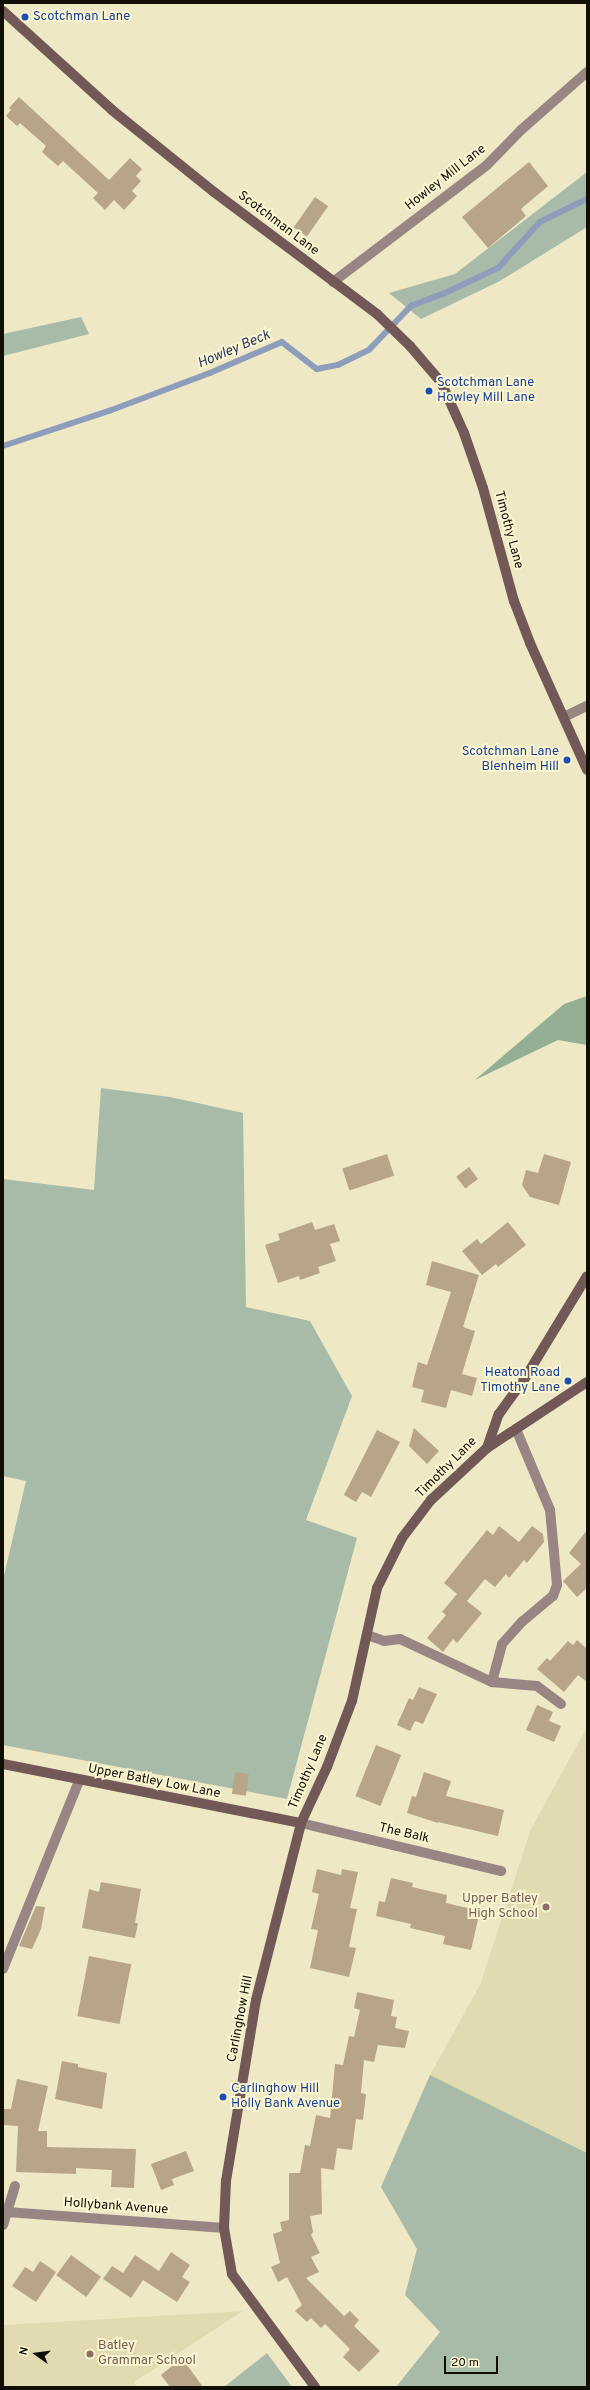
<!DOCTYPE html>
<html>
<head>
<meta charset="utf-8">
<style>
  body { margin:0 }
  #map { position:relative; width:590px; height:2390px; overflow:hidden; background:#eee8c5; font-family:Overpass,sans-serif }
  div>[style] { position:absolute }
  .built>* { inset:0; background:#e2dbb1 }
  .green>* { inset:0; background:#a8bba8 }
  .forest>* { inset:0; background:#94af94 }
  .stream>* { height:5.5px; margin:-2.75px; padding:0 2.75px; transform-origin:2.75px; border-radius:2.75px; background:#8e9dbb }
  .building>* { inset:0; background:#b8a588; transform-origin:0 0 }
  .lane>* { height:10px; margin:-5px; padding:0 5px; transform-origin:5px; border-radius:5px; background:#988685 }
  .street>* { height:10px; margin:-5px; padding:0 5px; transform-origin:5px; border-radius:5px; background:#988685 }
  .secondary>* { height:10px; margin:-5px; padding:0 5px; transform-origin:5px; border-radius:5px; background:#725958 }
  .dots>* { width:11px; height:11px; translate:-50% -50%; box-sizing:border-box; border:2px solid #fbf5d2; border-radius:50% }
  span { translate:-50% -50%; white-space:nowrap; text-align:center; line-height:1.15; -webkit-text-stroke:4px #fbf5d2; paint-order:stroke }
  .transit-label { font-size:13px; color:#164399 }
  .left { translate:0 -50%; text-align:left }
  .right { translate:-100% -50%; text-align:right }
  .street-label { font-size:13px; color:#110f04 }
  .education-label { font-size:13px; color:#785e54 }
  .water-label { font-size:14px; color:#263963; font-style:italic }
  .frame { position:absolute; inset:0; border:4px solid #110f04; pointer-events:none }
  .north { position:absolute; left:16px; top:2334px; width:40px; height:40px; -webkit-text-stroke:3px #fbf5d2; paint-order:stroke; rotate:284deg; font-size:11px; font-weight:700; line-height:16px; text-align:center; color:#110f04 }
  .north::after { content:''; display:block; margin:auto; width:14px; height:18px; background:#110f04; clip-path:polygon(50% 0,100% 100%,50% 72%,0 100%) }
  .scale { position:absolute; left:444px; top:2356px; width:54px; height:18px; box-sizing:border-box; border:2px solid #110f04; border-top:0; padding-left:5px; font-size:12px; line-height:14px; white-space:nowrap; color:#110f04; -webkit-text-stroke:3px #fbf5d2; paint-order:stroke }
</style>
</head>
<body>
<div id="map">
  <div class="built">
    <div style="clip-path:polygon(587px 1727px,587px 2153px,430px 2075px,480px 1985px,531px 1829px)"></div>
    <div style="clip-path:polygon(243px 2311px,134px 2382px,137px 2387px,3px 2387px,3px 2325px)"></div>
  </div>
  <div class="green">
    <div style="clip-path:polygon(587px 172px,587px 227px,500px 281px,421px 319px,389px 293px,455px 274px)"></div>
    <div style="clip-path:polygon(81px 317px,89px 334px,3px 356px,3px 334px)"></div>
    <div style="clip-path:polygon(101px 1088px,170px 1097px,243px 1113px,246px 1307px,310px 1321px,352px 1396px,306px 1520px,357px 1538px,287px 1799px,3px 1745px,3px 1580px,26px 1481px,3px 1476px,3px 1179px,94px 1190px)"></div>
    <div style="clip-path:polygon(430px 2075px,587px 2153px,587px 2387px,396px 2387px,440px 2332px,405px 2295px,417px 2249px,381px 2187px)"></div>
    <div style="clip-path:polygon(267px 2353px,292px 2387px,224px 2387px)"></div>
  </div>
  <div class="forest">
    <div style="clip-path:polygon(587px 996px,587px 1045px,558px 1040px,475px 1080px,564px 1004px)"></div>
  </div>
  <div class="stream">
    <div style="left:3px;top:446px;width:112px;rotate:-18.3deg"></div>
    <div style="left:109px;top:411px;width:108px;rotate:-20.6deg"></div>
    <div style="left:210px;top:373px;width:78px;rotate:-23.3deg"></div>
    <div style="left:282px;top:342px;width:44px;rotate:37.6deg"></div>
    <div style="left:317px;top:369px;width:21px;rotate:-11deg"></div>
    <div style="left:338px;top:365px;width:34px;rotate:-26deg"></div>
    <div style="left:369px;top:350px;width:61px;rotate:-46.3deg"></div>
    <div style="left:411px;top:306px;width:34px;rotate:-21deg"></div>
    <div style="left:443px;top:294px;width:61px;rotate:-25.3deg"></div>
    <div style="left:498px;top:268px;width:62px;rotate:-47.6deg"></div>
    <div style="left:540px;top:222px;width:52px;rotate:-26.1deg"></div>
  </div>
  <div class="building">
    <div style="clip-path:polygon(19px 97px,109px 180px,130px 158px,142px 169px,136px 176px,141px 181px,132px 191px,137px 196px,124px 210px,114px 200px,105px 210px,93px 198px,98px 193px,63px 161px,58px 166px,42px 152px,46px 146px,20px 123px,17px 126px,6px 116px,11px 110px,9px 108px)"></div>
    <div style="clip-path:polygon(529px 162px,548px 186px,521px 209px,526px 216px,488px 248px,462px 217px)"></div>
    <div style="left:315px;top:197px;width:16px;height:37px;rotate:35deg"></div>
    <div style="left:387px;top:1154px;width:23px;height:47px;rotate:72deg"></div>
    <div style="clip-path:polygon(544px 1154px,571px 1162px,559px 1205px,530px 1197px,522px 1185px,526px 1170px,538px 1173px)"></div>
    <div style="left:469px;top:1167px;width:15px;height:16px;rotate:53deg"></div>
    <div style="clip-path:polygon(312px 1222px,315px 1230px,334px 1224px,340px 1241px,330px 1244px,336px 1261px,318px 1267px,320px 1273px,300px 1280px,299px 1276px,278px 1283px,265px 1245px,280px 1240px,278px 1234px)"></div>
    <div style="clip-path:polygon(508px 1222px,526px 1245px,498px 1267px,496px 1264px,482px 1275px,462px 1251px,477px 1239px,481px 1244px)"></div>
    <div style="clip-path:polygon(432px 1261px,479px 1275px,463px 1327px,475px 1331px,462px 1374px,477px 1378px,472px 1396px,451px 1390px,446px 1408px,421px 1402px,424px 1390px,412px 1387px,418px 1362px,427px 1365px,451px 1292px,426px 1285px)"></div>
    <div style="clip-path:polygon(414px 1428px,439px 1451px,427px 1464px,409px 1446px)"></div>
    <div style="clip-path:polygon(377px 1430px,400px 1442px,371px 1497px,362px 1492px,356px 1502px,344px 1495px)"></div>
    <div style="clip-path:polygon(499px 1526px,519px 1542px,532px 1526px,543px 1534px,544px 1542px,527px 1563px,524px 1560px,509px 1578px,506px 1574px,495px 1587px,485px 1579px,467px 1601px,482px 1613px,457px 1643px,453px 1639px,443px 1652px,427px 1638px,446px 1615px,442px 1612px,457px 1594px,444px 1583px,487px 1530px,493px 1535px)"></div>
    <div style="clip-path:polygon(587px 1530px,587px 1588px,577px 1597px,563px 1581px,581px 1564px,569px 1553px)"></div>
    <div style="clip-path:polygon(577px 1640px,587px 1649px,587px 1682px,578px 1675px,564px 1692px,537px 1669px,547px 1658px,550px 1661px,568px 1641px,573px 1645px)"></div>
    <div style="clip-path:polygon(419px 1687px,437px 1694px,423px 1724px,415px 1721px,410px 1731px,397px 1725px,409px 1698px,413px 1700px)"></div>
    <div style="clip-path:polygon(537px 1705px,553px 1712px,549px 1721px,561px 1726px,554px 1742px,526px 1730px)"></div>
    <div style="left:376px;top:1745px;width:27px;height:55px;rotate:22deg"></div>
    <div style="left:235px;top:1772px;width:14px;height:22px;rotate:8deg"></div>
    <div style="clip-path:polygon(424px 1772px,451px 1781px,446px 1796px,504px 1810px,498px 1836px,438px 1822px,438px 1823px,407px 1813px,412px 1796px,416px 1797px)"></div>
    <div style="clip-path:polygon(317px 1869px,341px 1875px,342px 1869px,358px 1872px,350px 1908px,357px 1909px,349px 1947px,356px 1948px,349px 1977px,310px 1968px,318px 1930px,311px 1929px,319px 1894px,312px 1892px)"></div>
    <div style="clip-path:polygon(391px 1878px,413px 1883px,412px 1887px,447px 1895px,446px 1903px,480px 1911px,471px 1950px,443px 1944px,445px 1936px,410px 1928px,411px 1924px,376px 1916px,379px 1901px,385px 1902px)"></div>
    <div style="clip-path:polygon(101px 1882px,141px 1889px,135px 1923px,138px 1923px,135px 1938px,82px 1928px,89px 1889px,99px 1892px)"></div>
    <div style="clip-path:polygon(36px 1906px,45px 1907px,41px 1929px,32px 1949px,19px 1946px)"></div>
    <div style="left:89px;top:1956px;width:43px;height:61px;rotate:11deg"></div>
    <div style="clip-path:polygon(357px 1992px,394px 2000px,391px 2016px,397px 2017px,395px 2028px,409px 2031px,405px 2048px,378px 2045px,374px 2062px,364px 2060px,361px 2093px,366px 2094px,363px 2120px,356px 2119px,352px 2150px,337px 2148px,334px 2170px,321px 2168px,322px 2214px,310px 2216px,313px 2232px,311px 2235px,320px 2253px,311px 2257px,319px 2272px,306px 2278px,344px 2316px,350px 2311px,359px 2320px,354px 2326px,380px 2351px,359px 2372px,343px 2357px,350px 2349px,325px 2324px,321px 2328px,311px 2318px,307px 2322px,295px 2311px,302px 2305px,287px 2277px,278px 2282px,271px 2267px,280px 2263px,273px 2234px,282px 2231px,280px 2222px,289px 2220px,289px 2173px,300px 2173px,305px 2145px,310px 2146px,316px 2115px,330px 2118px,335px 2064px,343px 2065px,349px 2036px,354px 2037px,360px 2010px,354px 2008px)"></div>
    <div style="clip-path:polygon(62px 2061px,78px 2064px,78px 2067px,107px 2073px,102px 2109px,55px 2099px)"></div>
    <div style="clip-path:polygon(17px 2079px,48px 2086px,38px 2131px,47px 2131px,47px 2147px,136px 2149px,134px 2188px,111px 2187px,112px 2170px,76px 2168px,76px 2174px,16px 2172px,18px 2126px,3px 2125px,3px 2109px,11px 2109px)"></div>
    <div style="clip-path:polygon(186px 2151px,194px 2171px,172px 2179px,174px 2185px,161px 2190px,151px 2164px)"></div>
    <div style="clip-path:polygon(171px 2252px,190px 2265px,182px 2277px,190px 2282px,177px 2302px,143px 2280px,131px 2298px,103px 2279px,112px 2266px,123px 2273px,135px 2255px,159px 2271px)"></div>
    <div style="left:71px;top:2255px;width:37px;height:25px;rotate:36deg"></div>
    <div style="clip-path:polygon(40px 2261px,56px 2272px,36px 2302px,12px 2286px,25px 2267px,33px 2272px)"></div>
    <div style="clip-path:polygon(182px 2358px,203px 2387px,170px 2387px,161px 2375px)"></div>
  </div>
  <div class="lane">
    <div style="left:333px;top:282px;width:193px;rotate:-37.2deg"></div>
    <div style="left:487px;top:165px;width:49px;rotate:-45.8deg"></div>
    <div style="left:521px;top:130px;width:88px;rotate:-41.3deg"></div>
    <div style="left:367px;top:1635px;width:18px;rotate:19deg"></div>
    <div style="left:384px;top:1641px;width:16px;rotate:-7deg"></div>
    <div style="left:400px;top:1639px;width:102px;rotate:25.1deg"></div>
    <div style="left:492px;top:1682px;width:45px;rotate:5.1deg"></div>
    <div style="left:537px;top:1686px;width:30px;rotate:37deg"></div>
    <div style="left:492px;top:1682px;width:39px;rotate:-75deg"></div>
    <div style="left:502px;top:1644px;width:31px;rotate:-48deg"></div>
    <div style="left:523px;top:1621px;width:39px;rotate:-40deg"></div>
    <div style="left:553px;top:1596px;width:12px;rotate:-70deg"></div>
    <div style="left:557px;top:1585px;width:75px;rotate:-95.3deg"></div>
    <div style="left:550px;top:1510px;width:88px;rotate:-112.8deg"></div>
    <div style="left:3px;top:1969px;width:203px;rotate:-68deg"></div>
  </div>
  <div class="street">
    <div style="left:564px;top:717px;width:25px;rotate:-26deg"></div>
    <div style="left:301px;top:1823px;width:206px;rotate:13.5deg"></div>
    <div style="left:15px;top:2186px;width:27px;rotate:107deg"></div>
    <div style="left:7px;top:2212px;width:218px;rotate:4.2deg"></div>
    <div style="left:3px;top:2225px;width:14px;rotate:-73deg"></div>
  </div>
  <div class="secondary">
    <div style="left:3px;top:11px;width:147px;rotate:42.2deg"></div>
    <div style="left:112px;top:110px;width:131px;rotate:38.8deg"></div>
    <div style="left:214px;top:192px;width:204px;rotate:36.8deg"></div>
    <div style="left:377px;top:314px;width:46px;rotate:44.1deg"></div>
    <div style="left:410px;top:346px;width:48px;rotate:49.3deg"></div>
    <div style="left:441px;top:382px;width:56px;rotate:65.7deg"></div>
    <div style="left:464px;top:433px;width:58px;rotate:70.9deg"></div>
    <div style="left:483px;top:488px;width:117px;rotate:74.7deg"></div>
    <div style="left:514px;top:601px;width:45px;rotate:69.1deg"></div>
    <div style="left:530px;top:643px;width:139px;rotate:65.8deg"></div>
    <div style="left:487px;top:1448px;width:120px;rotate:-33.4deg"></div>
    <div style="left:3px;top:1764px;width:304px;rotate:11.2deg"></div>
    <div style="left:315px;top:2387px;width:140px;rotate:-126.3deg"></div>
    <div style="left:232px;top:2274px;width:47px;rotate:-99.9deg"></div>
    <div style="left:224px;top:2228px;width:47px;rotate:-87.6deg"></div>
    <div style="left:226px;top:2181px;width:183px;rotate:-80.6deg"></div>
    <div style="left:256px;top:2000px;width:183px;rotate:-75.7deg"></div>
    <div style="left:301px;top:1823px;width:62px;rotate:-65.1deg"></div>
    <div style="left:327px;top:1767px;width:71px;rotate:-69.3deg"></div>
    <div style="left:352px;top:1701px;width:116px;rotate:-77.5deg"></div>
    <div style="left:377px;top:1588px;width:56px;rotate:-63.4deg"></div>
    <div style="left:402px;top:1538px;width:48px;rotate:-52.7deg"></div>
    <div style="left:431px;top:1500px;width:76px;rotate:-42.9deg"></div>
    <div style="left:487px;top:1448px;width:36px;rotate:-71deg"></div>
    <div style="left:499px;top:1414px;width:44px;rotate:-54.2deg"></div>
    <div style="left:525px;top:1378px;width:119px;rotate:-58.7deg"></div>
  </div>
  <div class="dots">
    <div style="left:25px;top:17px;background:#1a4fb4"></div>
    <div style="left:429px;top:391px;background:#1a4fb4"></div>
    <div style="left:567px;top:760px;background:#1a4fb4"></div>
    <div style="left:568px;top:1381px;background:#1a4fb4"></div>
    <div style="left:546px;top:1907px;background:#8d6e63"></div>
    <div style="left:223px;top:2097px;background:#1a4fb4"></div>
    <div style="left:90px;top:2354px;background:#8d6e63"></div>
  </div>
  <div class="transit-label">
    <span class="left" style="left:33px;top:17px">Scotchman Lane</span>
    <span class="left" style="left:437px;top:391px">Scotchman Lane<br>Howley Mill Lane</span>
    <span class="right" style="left:559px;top:760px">Scotchman Lane<br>Blenheim Hill</span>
    <span class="right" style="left:560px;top:1381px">Heaton Road<br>Timothy Lane</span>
    <span class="left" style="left:231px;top:2097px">Carlinghow Hill<br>Holly Bank Avenue</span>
  </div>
  <div class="street-label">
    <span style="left:446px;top:178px;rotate:-38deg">Howley Mill Lane</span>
    <span style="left:278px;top:224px;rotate:37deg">Scotchman Lane</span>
    <span style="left:508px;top:530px;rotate:75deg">Timothy Lane</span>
    <span style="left:447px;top:1468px;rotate:-45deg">Timothy Lane</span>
    <span style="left:309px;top:1772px;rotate:-67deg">Timothy Lane</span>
    <span style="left:154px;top:1782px;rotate:11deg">Upper Batley Low Lane</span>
    <span style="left:404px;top:1834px;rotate:13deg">The Balk</span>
    <span style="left:241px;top:2019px;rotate:-79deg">Carlinghow Hill</span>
    <span style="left:116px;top:2207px;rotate:4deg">Hollybank Avenue</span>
  </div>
  <div class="education-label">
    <span class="right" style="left:538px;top:1907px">Upper Batley<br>High School</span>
    <span class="left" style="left:98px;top:2354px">Batley<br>Grammar School</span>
  </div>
  <div class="water-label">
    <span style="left:234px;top:350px;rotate:-23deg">Howley Beck</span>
  </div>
  <div class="frame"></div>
  <div class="north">N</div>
  <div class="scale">20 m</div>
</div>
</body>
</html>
